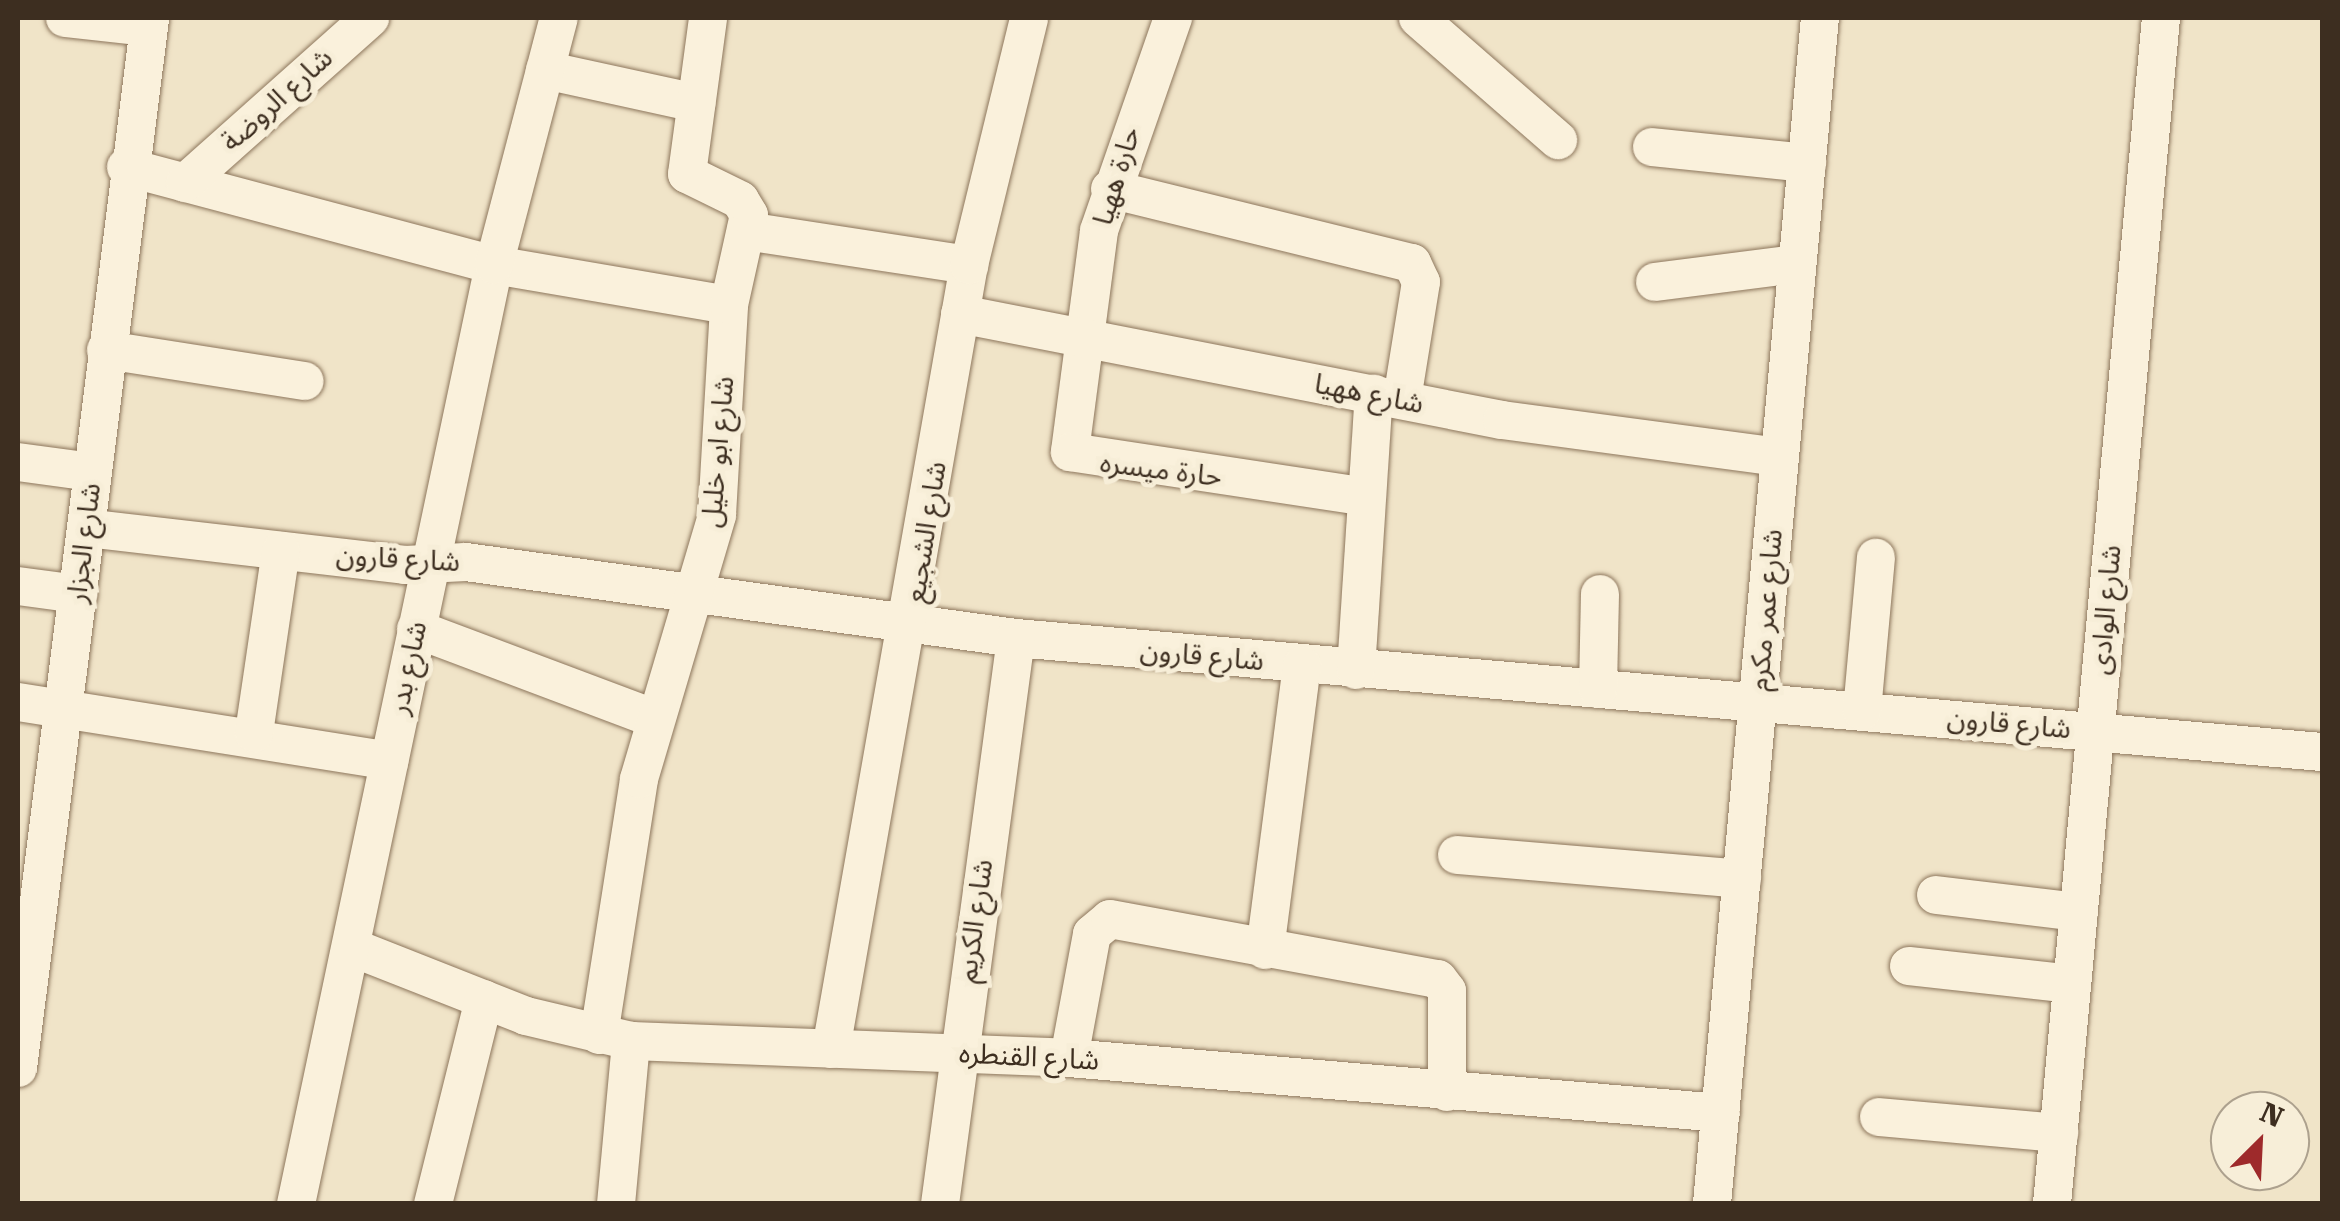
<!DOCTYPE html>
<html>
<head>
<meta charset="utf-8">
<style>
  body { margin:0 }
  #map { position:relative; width:2340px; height:1221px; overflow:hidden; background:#f0e4c8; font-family:"Roboto Serif","Noto Sans Arabic",serif }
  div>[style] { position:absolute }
  .roads { filter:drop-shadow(0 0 2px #8d765c) drop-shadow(0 0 2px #8d765c) }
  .minor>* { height:38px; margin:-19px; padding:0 19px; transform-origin:19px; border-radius:19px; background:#faf1dc }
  span { translate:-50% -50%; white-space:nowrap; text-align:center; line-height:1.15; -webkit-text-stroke:10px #f7eed8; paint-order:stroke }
  .street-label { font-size:28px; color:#3d2e20 }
  .frame { position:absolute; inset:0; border:20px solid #3d2e20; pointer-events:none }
  .north { position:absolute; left:2210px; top:1091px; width:100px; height:100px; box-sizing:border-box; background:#f7eed8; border:2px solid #ada18e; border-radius:50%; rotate:24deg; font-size:28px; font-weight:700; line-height:40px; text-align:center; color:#3d2e20 }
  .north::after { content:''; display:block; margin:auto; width:35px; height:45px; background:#9e2a2b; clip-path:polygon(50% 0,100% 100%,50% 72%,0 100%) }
</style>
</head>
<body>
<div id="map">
  <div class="roads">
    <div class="minor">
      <div style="left:65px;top:18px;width:83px;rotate:6.2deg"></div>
      <div style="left:1173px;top:18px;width:225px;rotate:109.2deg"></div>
      <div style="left:1099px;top:231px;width:223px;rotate:97.5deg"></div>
      <div style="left:1070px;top:452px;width:300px;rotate:8.6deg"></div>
      <div style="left:1418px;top:18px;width:186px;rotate:41.1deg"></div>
      <div style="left:545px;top:70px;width:155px;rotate:12.3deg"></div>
      <div style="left:1652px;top:147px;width:156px;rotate:5.9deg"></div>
      <div style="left:126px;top:167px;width:381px;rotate:14.9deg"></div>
      <div style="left:494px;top:265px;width:238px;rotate:9.7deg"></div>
      <div style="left:185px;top:183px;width:248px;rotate:-41.7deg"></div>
      <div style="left:1110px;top:189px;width:311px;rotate:13.8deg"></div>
      <div style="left:1412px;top:263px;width:21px;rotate:65deg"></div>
      <div style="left:1421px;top:282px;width:119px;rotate:99.2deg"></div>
      <div style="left:746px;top:231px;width:226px;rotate:8.7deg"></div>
      <div style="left:1655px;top:282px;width:142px;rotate:-7.3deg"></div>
      <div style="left:960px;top:314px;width:552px;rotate:11.07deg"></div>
      <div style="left:1502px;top:420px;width:280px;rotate:7.6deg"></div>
      <div style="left:106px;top:350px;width:201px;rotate:8.9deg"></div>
      <div style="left:18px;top:462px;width:75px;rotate:7.7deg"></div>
      <div style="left:86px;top:528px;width:321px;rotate:6.6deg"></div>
      <div style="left:405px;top:565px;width:61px;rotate:-2.8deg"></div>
      <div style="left:466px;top:562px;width:555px;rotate:7.87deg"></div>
      <div style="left:1016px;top:638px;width:1311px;rotate:4.99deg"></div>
      <div style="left:18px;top:586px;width:61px;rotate:7.6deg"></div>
      <div style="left:416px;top:629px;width:255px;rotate:20.6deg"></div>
      <div style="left:1356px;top:670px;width:277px;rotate:-86.3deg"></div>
      <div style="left:1598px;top:689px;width:95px;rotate:-88.8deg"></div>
      <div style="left:18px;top:702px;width:376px;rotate:9deg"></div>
      <div style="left:1862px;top:711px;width:154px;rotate:-84.8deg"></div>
      <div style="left:254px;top:733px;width:184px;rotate:-81.6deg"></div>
      <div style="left:1457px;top:855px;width:286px;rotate:4.8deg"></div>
      <div style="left:1936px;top:895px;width:144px;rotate:6.8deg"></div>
      <div style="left:351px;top:947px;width:188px;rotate:21.5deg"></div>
      <div style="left:526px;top:1016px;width:108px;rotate:13.4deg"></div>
      <div style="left:631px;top:1041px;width:438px;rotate:2.2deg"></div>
      <div style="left:1069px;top:1058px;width:654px;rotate:4.82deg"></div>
      <div style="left:1265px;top:950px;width:287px;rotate:-82.6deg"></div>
      <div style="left:1909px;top:966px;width:164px;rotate:6.3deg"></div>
      <div style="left:599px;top:1035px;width:259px;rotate:-81.1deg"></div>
      <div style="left:639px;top:779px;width:275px;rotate:-73.5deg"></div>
      <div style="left:717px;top:515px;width:210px;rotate:-86.7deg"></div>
      <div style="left:729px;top:305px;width:92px;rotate:-77.5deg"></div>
      <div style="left:749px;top:215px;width:17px;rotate:-121deg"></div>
      <div style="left:740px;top:200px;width:59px;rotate:-153.9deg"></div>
      <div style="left:687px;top:174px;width:157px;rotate:-82.3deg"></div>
      <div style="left:831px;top:1049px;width:796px;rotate:-80.02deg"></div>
      <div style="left:969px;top:265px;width:254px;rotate:-76.3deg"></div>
      <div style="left:1069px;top:1058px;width:126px;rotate:-79.5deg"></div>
      <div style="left:1092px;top:934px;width:23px;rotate:-40deg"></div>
      <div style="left:1110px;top:919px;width:333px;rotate:10.4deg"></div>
      <div style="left:1438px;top:979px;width:15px;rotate:53deg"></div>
      <div style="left:1447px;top:991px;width:101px;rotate:90deg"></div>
      <div style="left:18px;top:1068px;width:1058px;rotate:-82.83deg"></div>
      <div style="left:1879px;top:1117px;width:181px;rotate:5.1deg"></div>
      <div style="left:296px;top:1204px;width:960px;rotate:-78.09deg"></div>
      <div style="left:494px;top:265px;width:255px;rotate:-75.3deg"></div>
      <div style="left:433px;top:1204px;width:211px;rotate:-76deg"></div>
      <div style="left:616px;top:1204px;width:164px;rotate:-84.7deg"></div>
      <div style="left:940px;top:1204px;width:571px;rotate:-82.35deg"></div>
      <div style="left:1712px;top:1204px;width:1191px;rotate:-84.8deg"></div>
      <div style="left:2052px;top:1204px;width:1191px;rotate:-84.75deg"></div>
    </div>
  </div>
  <div class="street-label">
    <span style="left:277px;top:100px;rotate:-42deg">شارع الروضة</span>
    <span style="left:1117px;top:176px;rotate:-73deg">حارة ههيا</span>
    <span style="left:1369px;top:394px;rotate:11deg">شارع ههيا</span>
    <span style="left:718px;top:452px;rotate:-85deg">شارع ابو خليل</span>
    <span style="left:1161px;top:470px;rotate:7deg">حارة ميسره</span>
    <span style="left:926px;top:532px;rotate:-81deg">شارع الشجيع</span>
    <span style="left:84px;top:543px;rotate:-83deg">شارع الجزار</span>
    <span style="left:398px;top:559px;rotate:3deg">شارع قارون</span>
    <span style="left:1766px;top:610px;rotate:-85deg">شارع عمر مكرم</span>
    <span style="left:2106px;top:610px;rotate:-85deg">شارع الوادى</span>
    <span style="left:1202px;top:656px;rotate:5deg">شارع قارون</span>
    <span style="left:408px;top:668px;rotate:-78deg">شارع بدر</span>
    <span style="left:2009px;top:724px;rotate:5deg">شارع قارون</span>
    <span style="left:975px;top:921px;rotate:-82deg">شارع الكريم</span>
    <span style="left:1029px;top:1057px;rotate:3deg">شارع القنطره</span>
  </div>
  <div class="frame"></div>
  <div class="north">N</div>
</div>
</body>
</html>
